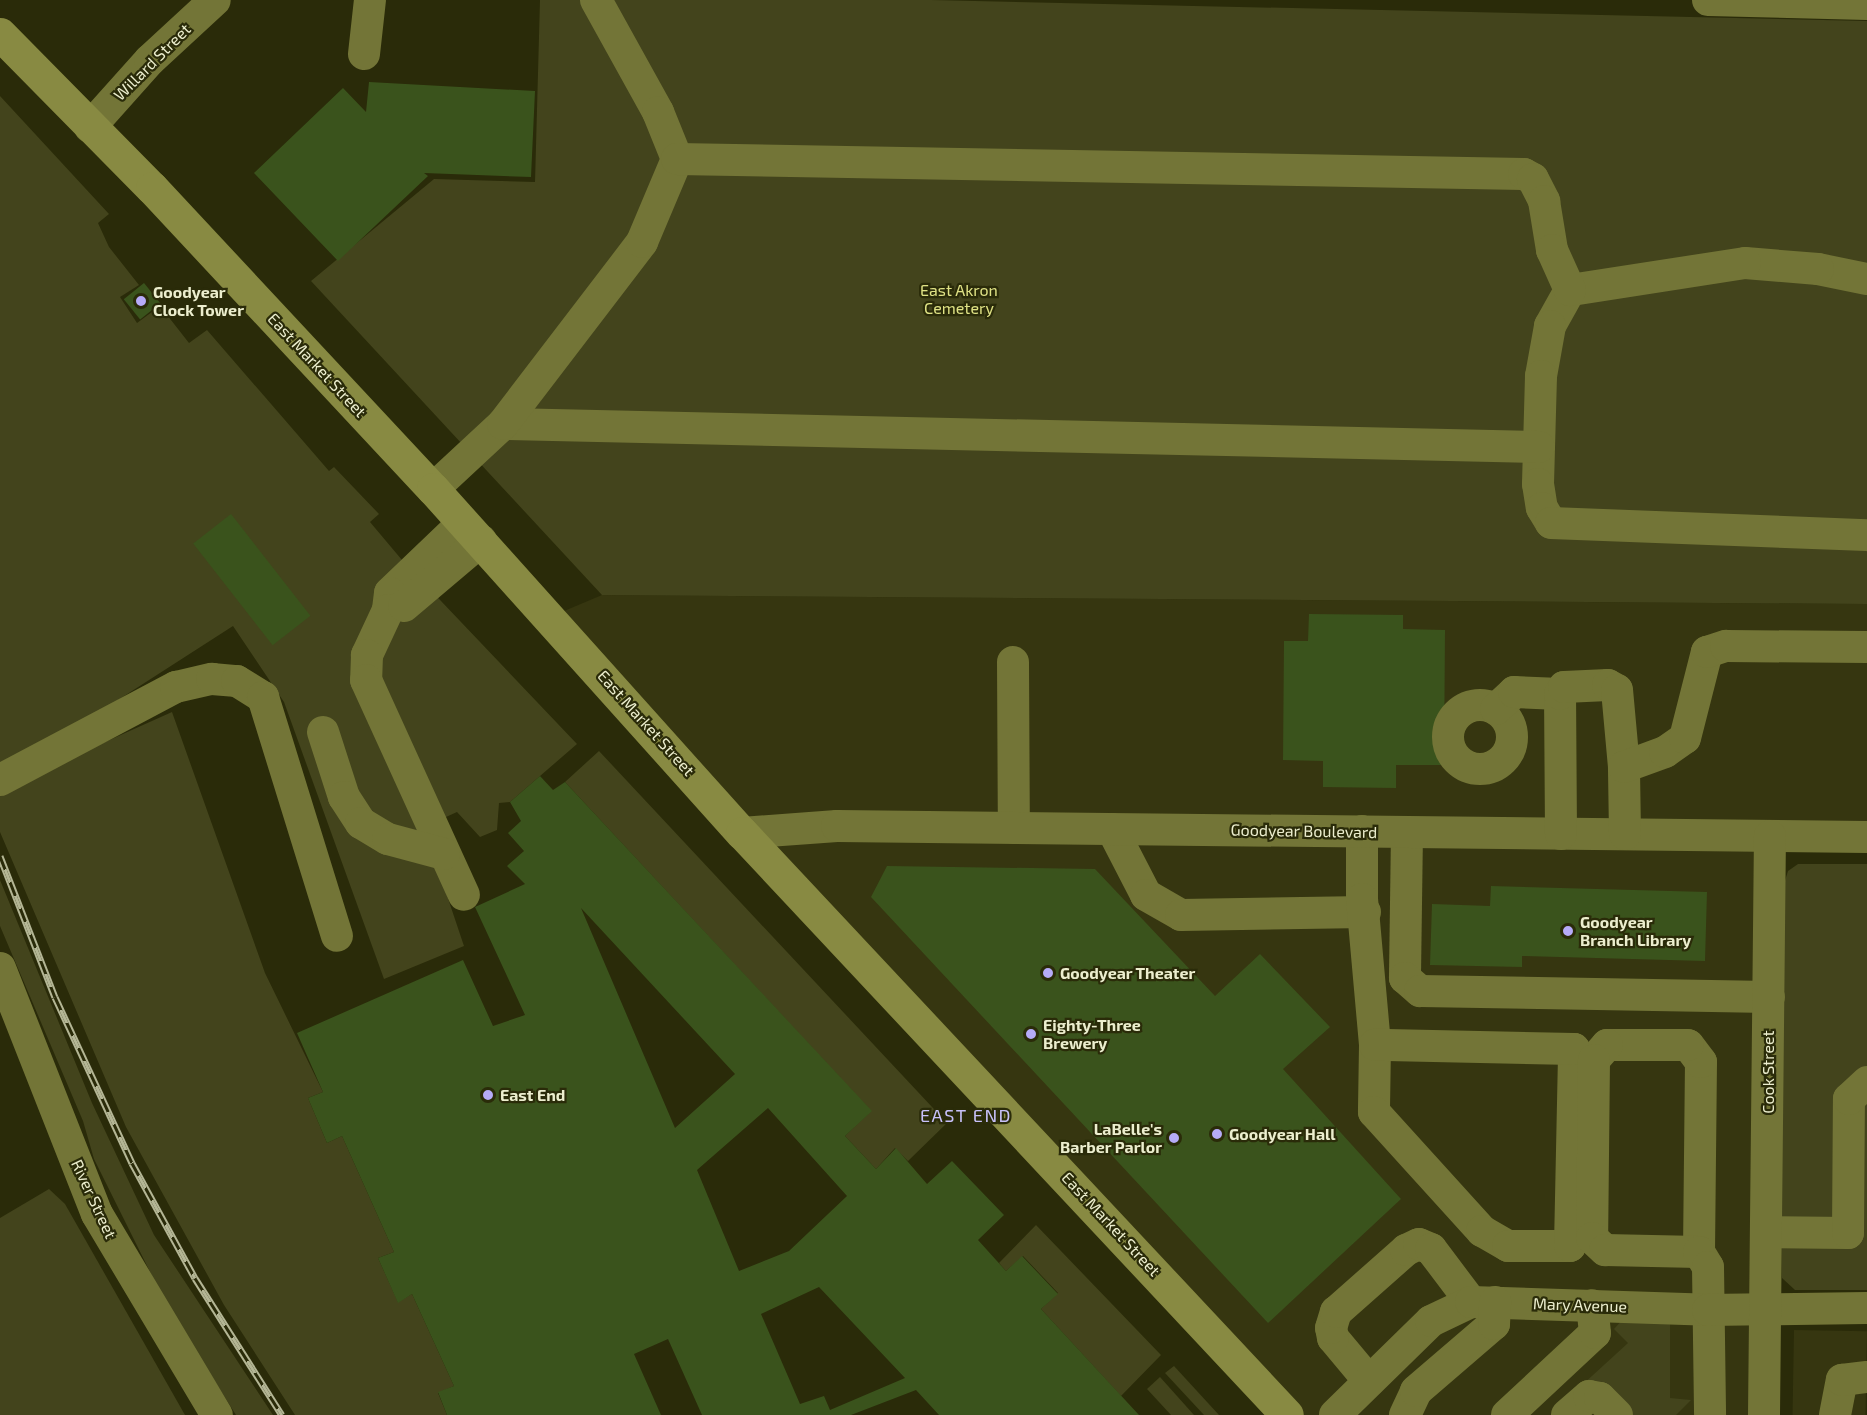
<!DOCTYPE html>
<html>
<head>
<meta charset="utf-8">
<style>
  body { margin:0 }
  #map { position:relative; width:1867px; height:1415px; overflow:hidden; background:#2a2b09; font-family:"Exo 2",sans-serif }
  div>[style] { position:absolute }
  .built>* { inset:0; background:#363610; transform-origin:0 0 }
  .green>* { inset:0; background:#43441c }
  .building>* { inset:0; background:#3a531c; transform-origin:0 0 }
  .minor>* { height:32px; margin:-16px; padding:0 16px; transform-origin:16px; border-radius:16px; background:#737537 }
  .minor>.ring { margin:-16px; padding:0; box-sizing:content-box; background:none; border:32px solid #737537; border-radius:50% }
  .major>* { height:33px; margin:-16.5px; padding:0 16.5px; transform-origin:16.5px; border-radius:16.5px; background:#888a42 }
  .rail>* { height:7px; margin-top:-3.5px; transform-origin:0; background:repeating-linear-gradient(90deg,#2a2b09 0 14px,#b4b695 0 28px); box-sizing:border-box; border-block:2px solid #b4b695 }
  .dots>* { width:16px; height:16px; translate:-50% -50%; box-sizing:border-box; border:3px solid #2a2b09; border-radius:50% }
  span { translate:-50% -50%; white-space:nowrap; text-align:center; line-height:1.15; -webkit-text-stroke:4.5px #2a2b09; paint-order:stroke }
  .street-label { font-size:16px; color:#eceece }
  .park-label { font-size:16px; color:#dfe285 }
  .poi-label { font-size:16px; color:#eceece; font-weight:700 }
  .left { translate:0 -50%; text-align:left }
  .right { translate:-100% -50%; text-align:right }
  .neighbourhood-label { font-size:18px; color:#c8c1fa; letter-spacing:1.5px }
</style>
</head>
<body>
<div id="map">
  <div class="built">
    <div style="clip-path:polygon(602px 595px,1867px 604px,1867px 832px,743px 825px,557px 614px)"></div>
    <div style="clip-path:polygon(841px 838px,1757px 851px,1754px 1415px,1302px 1415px,766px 843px)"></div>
    <div style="left:1794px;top:1330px;width:73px;height:85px;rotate:1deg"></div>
  </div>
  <div class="green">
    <div style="clip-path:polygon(540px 0,931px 0,1867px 21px,1867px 604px,602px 595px,311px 281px,434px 179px,535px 182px)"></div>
    <div style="clip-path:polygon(0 96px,109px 214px,98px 223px,109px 247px,139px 285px,120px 297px,137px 323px,160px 306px,189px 343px,207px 330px,329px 471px,334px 467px,379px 514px,370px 522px,402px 560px,577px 744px,510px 802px,499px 803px,497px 830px,480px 837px,457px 812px,424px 827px,464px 946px,384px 979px,284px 702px,233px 626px,62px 736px,0 766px)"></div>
    <div style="clip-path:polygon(172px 712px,265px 973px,323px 1092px,308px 1098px,327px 1143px,342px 1136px,394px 1252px,378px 1258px,398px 1302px,412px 1294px,454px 1386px,438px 1393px,447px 1415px,295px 1415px,224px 1305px,126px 1127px,0 832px,0 789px)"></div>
    <div style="clip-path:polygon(599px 751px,947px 1123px,908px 1161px,895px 1148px,876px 1169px,845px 1136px,871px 1111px,565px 782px)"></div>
    <div style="clip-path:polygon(1798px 864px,1867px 864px,1867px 1290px,1795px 1290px,1782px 1278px,1782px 890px,1788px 871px)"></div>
    <div style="clip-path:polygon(0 880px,92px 1103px,154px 1235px,273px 1415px,236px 1415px,166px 1304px,94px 1159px,83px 1121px,0 926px)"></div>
    <div style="clip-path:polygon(49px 1189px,65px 1204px,185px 1415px,0 1415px,0 1218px)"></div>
    <div style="clip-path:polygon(1036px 1225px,1161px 1355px,1121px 1396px,1041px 1309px,1058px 1293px,1023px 1256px,1006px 1271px,999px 1263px)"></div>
    <div style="clip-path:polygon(1625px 1317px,1670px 1323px,1670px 1398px,1691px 1400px,1676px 1415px,1628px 1415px,1581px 1386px,1628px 1343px,1614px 1329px)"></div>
    <div style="clip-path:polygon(1174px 1366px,1219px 1415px,1204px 1415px,1165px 1373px)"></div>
    <div style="clip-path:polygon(1160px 1377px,1194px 1415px,1171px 1415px,1147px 1389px)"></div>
  </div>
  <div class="building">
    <div style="clip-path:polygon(369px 82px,535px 91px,531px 177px,424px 173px,428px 176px,338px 261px,254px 173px,343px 88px,366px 112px)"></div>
    <div style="left:144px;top:283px;width:26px;height:26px;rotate:51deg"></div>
    <div style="left:231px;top:514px;width:129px;height:48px;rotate:52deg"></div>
    <div style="clip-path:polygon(1309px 614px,1403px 615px,1403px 629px,1445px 630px,1444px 765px,1396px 765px,1396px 788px,1323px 787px,1323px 761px,1283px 760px,1284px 641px,1308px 641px)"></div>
    <div style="clip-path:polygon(evenodd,540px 776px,553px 790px,565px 782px,872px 1111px,845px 1136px,876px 1169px,896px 1148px,927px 1184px,952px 1161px,1004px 1215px,978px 1240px,1006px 1271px,1022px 1256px,1058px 1294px,1041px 1309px,1139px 1415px,939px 1415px,916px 1390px,851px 1415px,702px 1415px,668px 1339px,634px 1354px,661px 1415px,447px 1415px,438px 1392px,454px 1386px,412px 1294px,398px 1303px,378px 1258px,394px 1252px,342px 1136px,327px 1143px,308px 1098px,323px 1092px,297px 1033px,463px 960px,493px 1026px,525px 1015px,475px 907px,525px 884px,507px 866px,524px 851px,508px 833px,521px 821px,510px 802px,540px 776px,581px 908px,735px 1074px,675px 1128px,581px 908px,540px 776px,768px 1108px,847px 1196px,789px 1251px,739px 1271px,697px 1170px,768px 1108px,540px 776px,819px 1287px,905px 1378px,830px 1410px,824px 1396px,800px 1404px,761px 1314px,819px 1287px)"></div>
    <div style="clip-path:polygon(887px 866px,1095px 869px,1215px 996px,1260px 954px,1330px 1027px,1283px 1069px,1401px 1199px,1268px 1323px,871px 897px)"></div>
    <div style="clip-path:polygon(1491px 886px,1707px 892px,1705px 961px,1522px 956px,1522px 967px,1430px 965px,1432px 904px,1490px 906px)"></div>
  </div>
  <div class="minor">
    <div style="left:596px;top:0;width:128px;rotate:61deg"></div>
    <div style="left:658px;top:112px;width:51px;rotate:68deg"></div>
    <div style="left:1708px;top:0;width:159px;rotate:1.4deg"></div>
    <div style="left:364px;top:54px;width:54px;rotate:-83.7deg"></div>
    <div style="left:90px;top:127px;width:90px;rotate:-48.2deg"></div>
    <div style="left:150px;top:60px;width:88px;rotate:-42.7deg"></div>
    <div style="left:1867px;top:279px;width:50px;rotate:-168.5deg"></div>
    <div style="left:1818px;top:269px;width:73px;rotate:-175.3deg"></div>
    <div style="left:1745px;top:263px;width:177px;rotate:171.2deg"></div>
    <div style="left:1570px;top:290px;width:41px;rotate:119.1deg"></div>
    <div style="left:1550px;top:326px;width:51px;rotate:100.2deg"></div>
    <div style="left:1541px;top:376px;width:108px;rotate:91.6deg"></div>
    <div style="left:1538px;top:484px;width:24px;rotate:81deg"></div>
    <div style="left:1542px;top:508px;width:17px;rotate:59deg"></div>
    <div style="left:1551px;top:523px;width:316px;rotate:2.2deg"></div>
    <div style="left:503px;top:424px;width:1036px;rotate:1.27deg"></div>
    <div style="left:433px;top:489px;width:96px;rotate:-42.9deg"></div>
    <div style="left:503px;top:424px;width:229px;rotate:-52.6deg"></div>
    <div style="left:642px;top:242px;width:90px;rotate:-67.1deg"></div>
    <div style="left:677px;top:159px;width:847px;rotate:1.01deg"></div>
    <div style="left:1524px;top:174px;width:10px;rotate:29deg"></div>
    <div style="left:1533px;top:179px;width:25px;rotate:63deg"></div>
    <div style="left:1544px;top:201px;width:50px;rotate:80.7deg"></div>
    <div style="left:1552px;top:250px;width:44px;rotate:65.8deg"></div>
    <div style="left:463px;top:523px;width:101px;rotate:136.2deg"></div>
    <div style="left:390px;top:593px;width:17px;rotate:97deg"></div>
    <div style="left:388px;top:610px;width:50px;rotate:115deg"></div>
    <div style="left:367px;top:655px;width:25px;rotate:92deg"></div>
    <div style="left:366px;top:680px;width:236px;rotate:65.5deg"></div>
    <div style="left:404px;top:606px;width:101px;rotate:-40.2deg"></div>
    <div style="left:1013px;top:662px;width:166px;rotate:89.7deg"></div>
    <div class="ring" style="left:1448px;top:705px;width:32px;height:32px"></div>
    <div style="left:1496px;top:709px;width:25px;rotate:-43deg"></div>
    <div style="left:1514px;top:692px;width:46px;rotate:2.5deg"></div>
    <div style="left:323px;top:732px;width:68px;rotate:72.1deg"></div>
    <div style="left:344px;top:797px;width:31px;rotate:57deg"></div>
    <div style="left:361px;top:823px;width:31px;rotate:31deg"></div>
    <div style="left:388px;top:839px;width:58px;rotate:15deg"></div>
    <div style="left:0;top:780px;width:199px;rotate:-27.9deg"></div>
    <div style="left:176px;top:687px;width:37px;rotate:-13deg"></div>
    <div style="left:212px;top:679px;width:25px;rotate:5deg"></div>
    <div style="left:237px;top:681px;width:31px;rotate:32deg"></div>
    <div style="left:263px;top:697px;width:250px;rotate:72.8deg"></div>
    <div style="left:1112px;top:829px;width:74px;rotate:62.7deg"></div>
    <div style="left:1146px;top:895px;width:40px;rotate:29.7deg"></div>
    <div style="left:1181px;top:915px;width:184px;rotate:-0.9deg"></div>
    <div style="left:1362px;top:831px;width:68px;rotate:90deg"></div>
    <div style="left:1362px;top:899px;width:147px;rotate:84.9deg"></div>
    <div style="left:1375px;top:1045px;width:67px;rotate:90.9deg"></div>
    <div style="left:1374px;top:1112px;width:161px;rotate:47.8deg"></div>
    <div style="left:1482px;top:1231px;width:30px;rotate:30deg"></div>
    <div style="left:1508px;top:1246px;width:62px"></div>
    <div style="left:1570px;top:1246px;width:197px;rotate:-88.8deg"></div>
    <div style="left:1574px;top:1049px;width:199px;rotate:-178.8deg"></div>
    <div style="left:1407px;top:832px;width:146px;rotate:90.8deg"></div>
    <div style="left:1405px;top:978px;width:20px;rotate:41deg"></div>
    <div style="left:1420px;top:991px;width:349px;rotate:1deg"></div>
    <div style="left:742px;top:833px;width:95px;rotate:-4.2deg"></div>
    <div style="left:837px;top:826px;width:1030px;rotate:0.61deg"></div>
    <div style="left:1561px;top:834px;width:140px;rotate:-90.4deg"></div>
    <div style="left:1560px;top:694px;width:8px;rotate:-60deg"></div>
    <div style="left:1564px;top:687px;width:44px;rotate:-2.6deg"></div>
    <div style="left:1608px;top:685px;width:10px;rotate:29deg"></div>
    <div style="left:1617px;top:690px;width:77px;rotate:84.8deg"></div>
    <div style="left:1625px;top:834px;width:67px;rotate:-90.9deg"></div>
    <div style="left:1624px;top:767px;width:44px;rotate:-20.1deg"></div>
    <div style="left:1665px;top:752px;width:24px;rotate:-35deg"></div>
    <div style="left:1685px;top:738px;width:89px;rotate:-75.7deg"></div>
    <div style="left:1707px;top:652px;width:20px;rotate:-18deg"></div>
    <div style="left:1726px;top:646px;width:141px;rotate:0.4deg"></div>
    <div style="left:0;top:968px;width:264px;rotate:68.5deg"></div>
    <div style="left:97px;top:1214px;width:234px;rotate:59.2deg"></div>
    <div style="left:1767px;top:1232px;width:81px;rotate:0.7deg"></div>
    <div style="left:1848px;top:1233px;width:134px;rotate:-89.6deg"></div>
    <div style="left:1849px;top:1099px;width:25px;rotate:-43deg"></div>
    <div style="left:1699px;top:1252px;width:190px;rotate:-89.4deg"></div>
    <div style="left:1701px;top:1062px;width:21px;rotate:-127deg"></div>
    <div style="left:1688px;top:1045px;width:81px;rotate:180deg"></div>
    <div style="left:1607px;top:1045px;width:20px;rotate:131deg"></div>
    <div style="left:1594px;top:1060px;width:178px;rotate:90.6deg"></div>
    <div style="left:1592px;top:1238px;width:18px;rotate:43deg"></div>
    <div style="left:1605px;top:1250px;width:94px;rotate:1.2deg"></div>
    <div style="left:1699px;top:1252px;width:17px;rotate:59deg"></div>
    <div style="left:1708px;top:1267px;width:148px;rotate:89.2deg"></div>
    <div style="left:1369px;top:1381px;width:56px;rotate:-129.9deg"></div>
    <div style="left:1333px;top:1338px;width:10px;rotate:-101deg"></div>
    <div style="left:1331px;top:1328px;width:17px;rotate:-73deg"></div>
    <div style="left:1336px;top:1312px;width:94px;rotate:-41.5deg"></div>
    <div style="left:1406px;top:1250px;width:14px;rotate:-25deg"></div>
    <div style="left:1419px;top:1244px;width:13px;rotate:23deg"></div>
    <div style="left:1431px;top:1249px;width:66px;rotate:53deg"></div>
    <div style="left:1335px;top:1415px;width:134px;rotate:-44.4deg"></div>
    <div style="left:1431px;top:1321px;width:44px;rotate:-25.4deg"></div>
    <div style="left:1471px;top:1302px;width:237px;rotate:1.9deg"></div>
    <div style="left:1708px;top:1310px;width:159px;rotate:-0.7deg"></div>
    <div style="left:1405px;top:1415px;width:26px;rotate:-65deg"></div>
    <div style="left:1416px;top:1391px;width:103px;rotate:-40.7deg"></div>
    <div style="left:1494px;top:1324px;width:22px;rotate:-87deg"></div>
    <div style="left:1507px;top:1415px;width:120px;rotate:-43deg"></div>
    <div style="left:1595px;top:1333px;width:28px;rotate:-96deg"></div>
    <div style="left:1567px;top:1415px;width:29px;rotate:-41deg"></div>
    <div style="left:1589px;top:1396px;width:11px;rotate:10deg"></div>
    <div style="left:1600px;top:1398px;width:24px;rotate:45deg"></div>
    <div style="left:1764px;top:1415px;width:579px;rotate:-89.41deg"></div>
    <div style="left:1835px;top:1415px;width:36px;rotate:-79deg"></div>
    <div style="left:1842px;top:1380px;width:25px;rotate:-7deg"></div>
  </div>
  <div class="major">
    <div style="left:0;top:34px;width:216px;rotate:45.4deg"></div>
    <div style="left:152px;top:188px;width:412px;rotate:47deg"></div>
    <div style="left:433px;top:489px;width:462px;rotate:48.1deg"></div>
    <div style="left:742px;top:833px;width:797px;rotate:46.88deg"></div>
  </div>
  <div class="rail">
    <div style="left:0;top:856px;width:151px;rotate:68.7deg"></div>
    <div style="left:55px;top:997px;width:183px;rotate:65.1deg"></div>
    <div style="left:132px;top:1163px;width:131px;rotate:61.3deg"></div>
    <div style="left:195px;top:1278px;width:162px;rotate:57.6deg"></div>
  </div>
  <div class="dots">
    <div style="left:141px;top:301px;background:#b6abf8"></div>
    <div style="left:1568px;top:931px;background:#b6abf8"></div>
    <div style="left:1048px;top:973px;background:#b6abf8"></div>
    <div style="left:1031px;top:1034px;background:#b6abf8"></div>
    <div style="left:488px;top:1095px;background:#b6abf8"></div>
    <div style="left:1217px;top:1134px;background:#b6abf8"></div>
    <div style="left:1174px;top:1138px;background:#b6abf8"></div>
  </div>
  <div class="street-label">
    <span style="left:152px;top:62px;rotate:-45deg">Willard Street</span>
    <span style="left:317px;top:365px;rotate:47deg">East Market Street</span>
    <span style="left:646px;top:723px;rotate:48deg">East Market Street</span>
    <span style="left:1304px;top:831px;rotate:1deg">Goodyear Boulevard</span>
    <span style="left:1768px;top:1072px;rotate:-90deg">Cook Street</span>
    <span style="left:94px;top:1199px;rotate:65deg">River Street</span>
    <span style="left:1111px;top:1224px;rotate:47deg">East Market Street</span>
    <span style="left:1580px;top:1305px;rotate:2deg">Mary Avenue</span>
  </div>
  <div class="park-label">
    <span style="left:959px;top:299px">East Akron<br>Cemetery</span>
  </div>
  <div class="poi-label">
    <span class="left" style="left:153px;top:301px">Goodyear<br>Clock Tower</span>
    <span class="left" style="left:1580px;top:931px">Goodyear<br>Branch Library</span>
    <span class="left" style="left:1060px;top:973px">Goodyear Theater</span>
    <span class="left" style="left:1043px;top:1034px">Eighty-Three<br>Brewery</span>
    <span class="left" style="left:500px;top:1095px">East End</span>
    <span class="right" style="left:1162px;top:1138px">LaBelle's<br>Barber Parlor</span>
    <span class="left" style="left:1229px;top:1134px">Goodyear Hall</span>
  </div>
  <div class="neighbourhood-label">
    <span style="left:966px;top:1115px">EAST END</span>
  </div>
</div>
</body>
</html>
